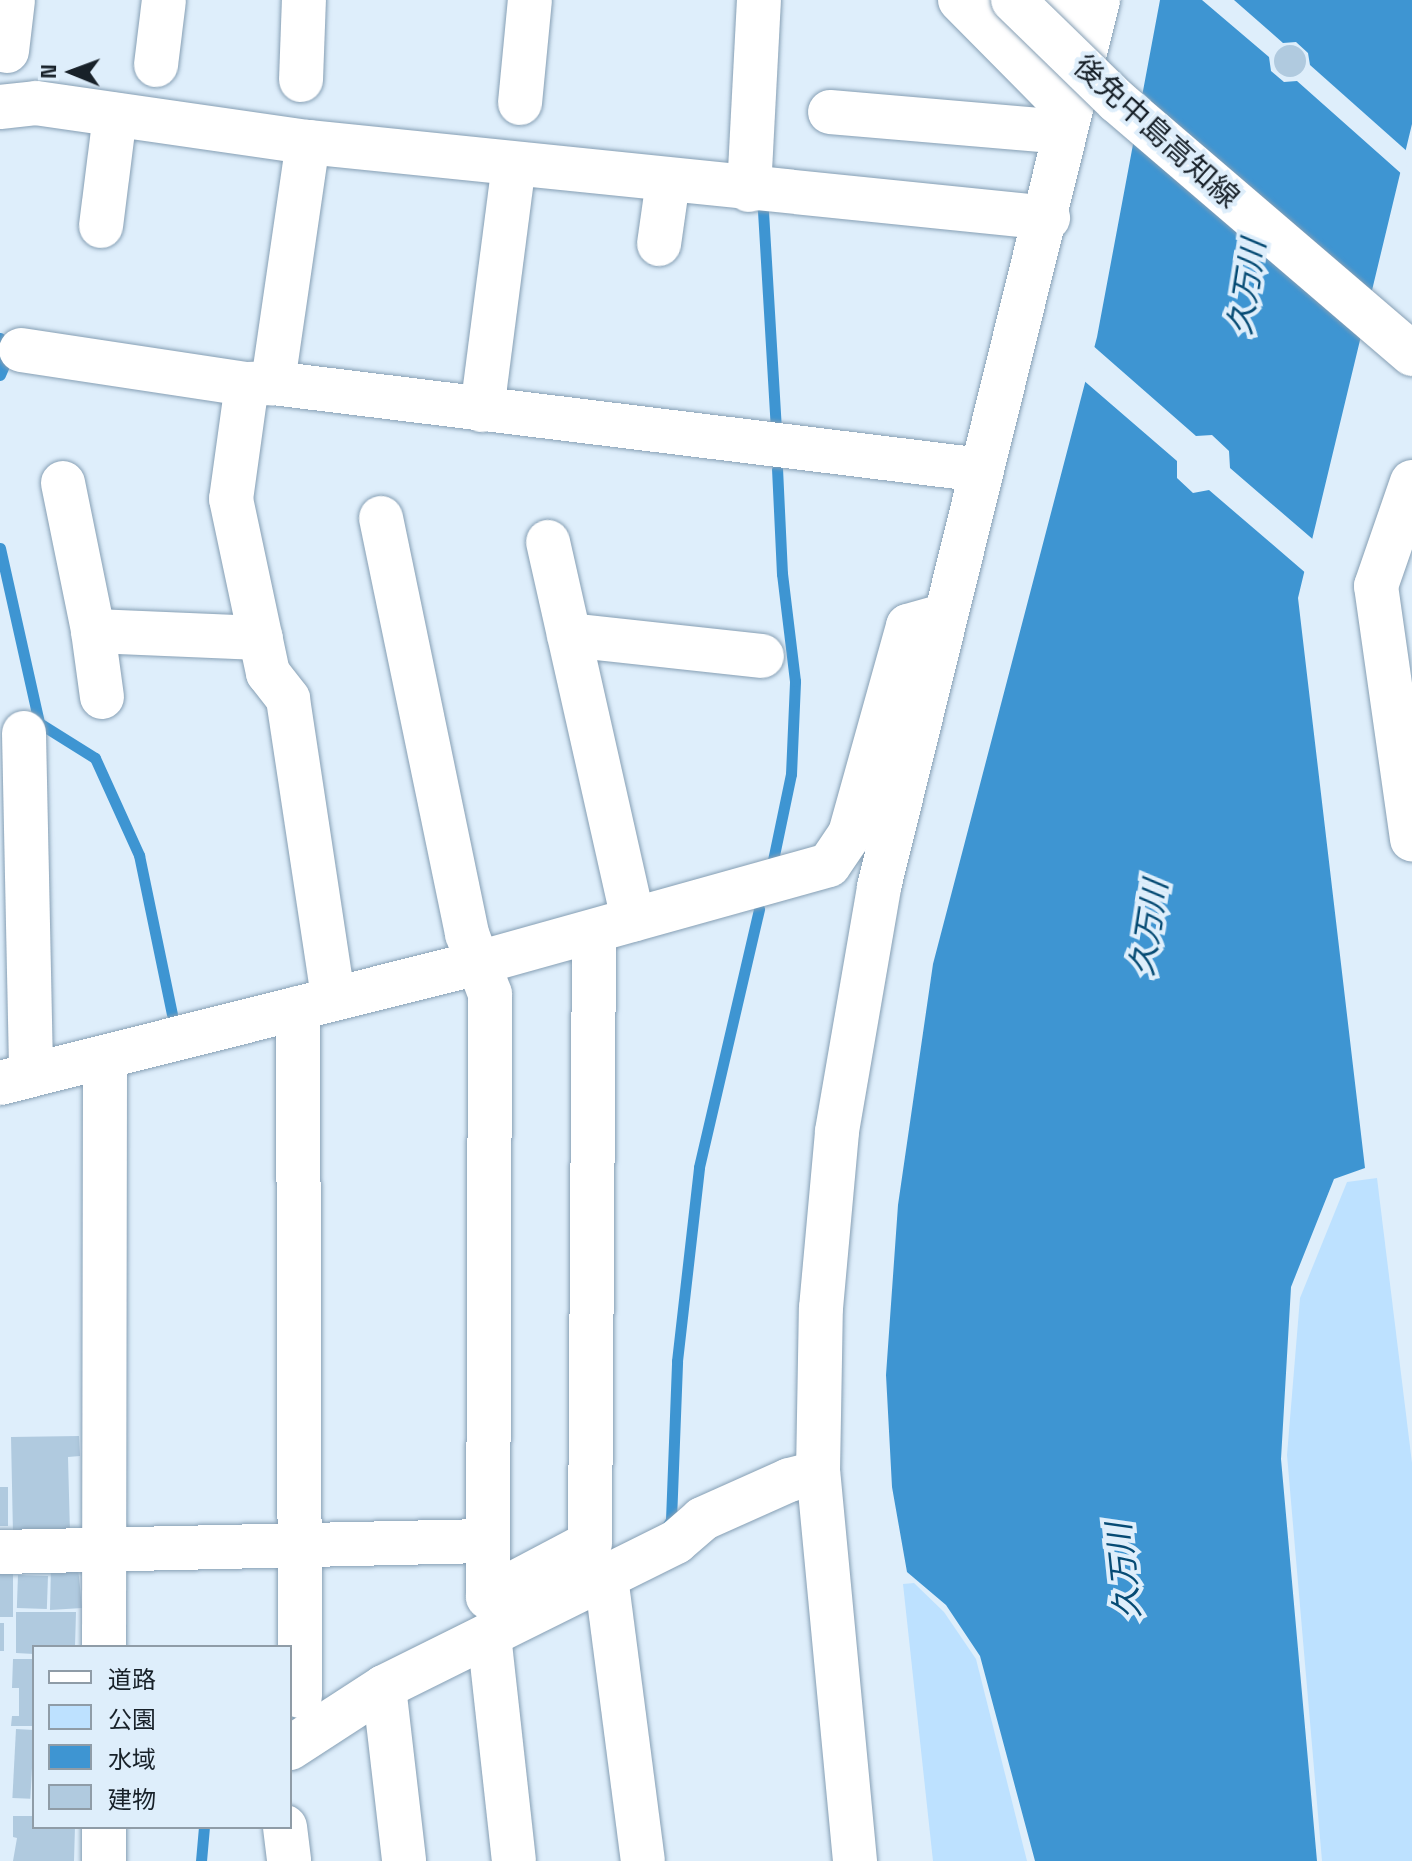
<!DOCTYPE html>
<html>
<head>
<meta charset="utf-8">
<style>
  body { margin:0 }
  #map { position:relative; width:1412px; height:1861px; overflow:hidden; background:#deeefb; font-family:"Space Grotesk","Noto Sans JP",sans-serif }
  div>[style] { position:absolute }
  .green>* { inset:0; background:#bde1ff }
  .water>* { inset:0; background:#3e95d2 }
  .pier>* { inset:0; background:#deeefb }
  .stream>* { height:11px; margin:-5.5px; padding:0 5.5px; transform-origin:5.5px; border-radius:5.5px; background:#3e95d2 }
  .building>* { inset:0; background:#b0cadf; transform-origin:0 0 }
  .round { border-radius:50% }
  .roads { filter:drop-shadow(0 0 2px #869fb4) drop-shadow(0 0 2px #869fb4) }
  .minor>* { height:44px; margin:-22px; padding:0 22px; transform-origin:22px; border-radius:22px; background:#fff }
  .bridges { filter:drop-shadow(0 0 2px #869fb4) drop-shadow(0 0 2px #869fb4) }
  .major-bridge>* { height:44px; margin:-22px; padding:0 22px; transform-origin:22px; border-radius:22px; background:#fff }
  span { translate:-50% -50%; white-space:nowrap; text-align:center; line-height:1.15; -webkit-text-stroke:8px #deeefb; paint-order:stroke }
  .street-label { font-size:30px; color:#182129 }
  .water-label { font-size:32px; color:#064b74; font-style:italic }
  .legend { position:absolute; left:32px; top:1645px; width:260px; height:184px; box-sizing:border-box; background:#deeefb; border:2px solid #8f9ca7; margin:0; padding:10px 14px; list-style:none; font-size:24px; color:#182129 }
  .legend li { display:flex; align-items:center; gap:16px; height:40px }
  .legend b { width:40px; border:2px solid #8f9ca7 }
  .north { position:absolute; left:32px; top:32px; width:80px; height:80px; -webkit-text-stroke:6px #deeefb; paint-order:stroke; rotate:271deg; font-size:22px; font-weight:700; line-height:32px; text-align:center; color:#182129 }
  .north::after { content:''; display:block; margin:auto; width:28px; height:36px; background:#182129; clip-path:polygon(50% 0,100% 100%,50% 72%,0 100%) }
</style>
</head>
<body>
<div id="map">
  <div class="green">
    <div style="clip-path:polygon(1377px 1178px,1412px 1463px,1412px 1861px,1322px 1861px,1287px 1455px,1300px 1298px,1347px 1182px)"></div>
    <div style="clip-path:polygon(914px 1583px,944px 1612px,976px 1659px,1027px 1861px,933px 1861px,903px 1584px)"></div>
  </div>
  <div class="water">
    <div style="clip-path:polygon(1160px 0,1412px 0,1412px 124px,1298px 598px,1365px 1168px,1334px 1179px,1291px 1287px,1281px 1459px,1317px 1861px,1035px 1861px,980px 1656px,946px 1605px,907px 1572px,892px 1487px,886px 1375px,898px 1205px,933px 964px,1097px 337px)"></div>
  </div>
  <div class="pier">
    <div style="clip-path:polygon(1202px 0,1234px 0,1283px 43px,1296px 42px,1308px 53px,1310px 65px,1409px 153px,1404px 176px,1297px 81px,1284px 82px,1271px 71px,1269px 57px)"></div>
    <div style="clip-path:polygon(1091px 344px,1196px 436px,1212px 435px,1229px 451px,1230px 468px,1316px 542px,1308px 575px,1209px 490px,1193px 493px,1177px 478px,1177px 461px,1082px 379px)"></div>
  </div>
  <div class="stream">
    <div style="left:763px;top:211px;width:220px;rotate:86.6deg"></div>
    <div style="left:0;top:338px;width:25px;rotate:79deg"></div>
    <div style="left:5px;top:363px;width:13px;rotate:113deg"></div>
    <div style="left:0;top:548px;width:179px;rotate:77.4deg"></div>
    <div style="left:39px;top:723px;width:66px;rotate:32deg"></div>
    <div style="left:95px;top:758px;width:107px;rotate:65.6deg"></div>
    <div style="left:139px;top:855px;width:162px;rotate:78.3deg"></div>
    <div style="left:772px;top:865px;width:93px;rotate:-78.2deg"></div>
    <div style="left:791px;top:774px;width:93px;rotate:-87.5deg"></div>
    <div style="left:795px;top:681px;width:108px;rotate:-96.9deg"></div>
    <div style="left:782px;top:574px;width:105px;rotate:-92.7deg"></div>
    <div style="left:666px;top:1528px;width:9px;rotate:-58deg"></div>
    <div style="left:671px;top:1520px;width:159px;rotate:-87.8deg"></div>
    <div style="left:677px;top:1361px;width:195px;rotate:-83.5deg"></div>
    <div style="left:699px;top:1167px;width:265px;rotate:-76.9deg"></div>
    <div style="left:201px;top:1861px;width:34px;rotate:-85deg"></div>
  </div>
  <div class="building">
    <div class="round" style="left:1274px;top:45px;width:32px;height:32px"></div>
    <div style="clip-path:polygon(79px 1436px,80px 1456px,68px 1457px,70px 1533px,13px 1534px,11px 1437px)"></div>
    <div style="left:0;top:1487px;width:8px;height:39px"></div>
    <div style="clip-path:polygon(51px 1566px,78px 1567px,82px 1608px,50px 1610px)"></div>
    <div style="left:0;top:1568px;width:13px;height:49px"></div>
    <div style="left:18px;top:1575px;width:30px;height:33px;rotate:2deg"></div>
    <div style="clip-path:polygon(16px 1612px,76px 1612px,75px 1647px,34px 1647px,34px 1654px,16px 1653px)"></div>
    <div style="left:0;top:1623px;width:4px;height:28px"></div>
    <div style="clip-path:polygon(13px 1659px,34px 1659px,34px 1726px,11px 1726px,12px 1716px,19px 1716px,19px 1688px,12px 1688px)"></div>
    <div style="left:16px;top:1729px;width:18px;height:69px;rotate:3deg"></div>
    <div style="clip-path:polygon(13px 1816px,34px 1816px,34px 1827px,75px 1827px,74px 1861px,13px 1861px,17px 1838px,13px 1837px)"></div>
  </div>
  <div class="roads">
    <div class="minor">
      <div style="left:960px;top:0;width:153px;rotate:45.3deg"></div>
      <div style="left:1060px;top:0;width:40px;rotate:44deg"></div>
      <div style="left:7px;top:51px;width:51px;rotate:-83.3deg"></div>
      <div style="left:156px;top:65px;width:65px;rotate:-83deg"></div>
      <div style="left:301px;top:80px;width:80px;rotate:-87.9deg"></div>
      <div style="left:520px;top:103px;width:103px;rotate:-84.5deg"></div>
      <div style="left:0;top:107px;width:36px;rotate:-6deg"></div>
      <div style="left:36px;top:103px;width:275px;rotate:8.2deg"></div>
      <div style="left:308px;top:142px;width:744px;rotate:5.86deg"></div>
      <div style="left:830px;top:112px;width:233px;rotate:4.9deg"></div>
      <div style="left:308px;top:142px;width:244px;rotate:98.3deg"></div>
      <div style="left:273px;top:383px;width:714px;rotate:7deg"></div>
      <div style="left:749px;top:190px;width:190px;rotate:-87deg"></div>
      <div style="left:101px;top:226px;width:112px;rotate:-82.8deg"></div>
      <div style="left:659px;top:244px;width:64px;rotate:-81.9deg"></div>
      <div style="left:21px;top:350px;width:229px;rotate:8.6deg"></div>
      <div style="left:273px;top:383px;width:26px;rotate:178deg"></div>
      <div style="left:247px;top:384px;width:116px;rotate:97.9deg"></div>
      <div style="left:231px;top:499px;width:178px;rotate:78deg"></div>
      <div style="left:268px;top:673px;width:33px;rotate:52deg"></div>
      <div style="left:288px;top:699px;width:302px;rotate:81.4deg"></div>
      <div style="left:482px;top:410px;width:248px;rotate:-82.6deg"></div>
      <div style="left:1412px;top:482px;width:110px;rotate:109.1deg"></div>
      <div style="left:1376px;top:586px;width:256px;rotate:81.9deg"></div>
      <div style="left:63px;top:483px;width:151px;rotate:78.5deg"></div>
      <div style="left:381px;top:518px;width:425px;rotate:78.3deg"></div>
      <div style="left:467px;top:934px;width:64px;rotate:69deg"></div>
      <div style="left:490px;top:994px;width:603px;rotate:90.19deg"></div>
      <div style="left:488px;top:1597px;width:115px;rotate:-27.9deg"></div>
      <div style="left:590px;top:1543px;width:611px;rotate:-89.62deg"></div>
      <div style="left:548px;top:542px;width:387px;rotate:77.3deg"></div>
      <div style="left:569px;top:635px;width:194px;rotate:6.2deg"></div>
      <div style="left:102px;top:697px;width:67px;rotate:-97.8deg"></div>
      <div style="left:93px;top:631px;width:168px;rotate:2.4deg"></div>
      <div style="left:24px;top:733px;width:340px;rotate:88.8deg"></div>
      <div style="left:298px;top:1008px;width:688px;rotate:89.83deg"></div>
      <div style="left:0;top:1083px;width:493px;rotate:-14.1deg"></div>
      <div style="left:478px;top:963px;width:364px;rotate:-15.6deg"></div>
      <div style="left:829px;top:865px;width:37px;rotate:-56deg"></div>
      <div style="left:850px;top:834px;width:216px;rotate:-74.4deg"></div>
      <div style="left:908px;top:626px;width:36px;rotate:-16deg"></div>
      <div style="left:0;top:1552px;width:486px;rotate:-1.3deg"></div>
      <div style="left:606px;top:1577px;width:286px;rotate:82.6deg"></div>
      <div style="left:489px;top:1635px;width:227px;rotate:83.7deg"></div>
      <div style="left:104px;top:1647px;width:588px;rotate:-89.9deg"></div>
      <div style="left:384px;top:1687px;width:175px;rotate:83.4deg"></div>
      <div style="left:290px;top:1748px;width:112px;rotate:-33deg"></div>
      <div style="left:384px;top:1687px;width:326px;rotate:-26.4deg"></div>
      <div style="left:676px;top:1542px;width:35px;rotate:-41deg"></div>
      <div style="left:702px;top:1519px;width:95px;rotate:-24.1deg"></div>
      <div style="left:789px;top:1480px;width:30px;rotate:-14deg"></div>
      <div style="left:285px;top:1827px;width:34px;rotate:83deg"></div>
      <div style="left:104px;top:1861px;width:34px;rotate:-90deg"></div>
      <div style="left:855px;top:1861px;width:390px;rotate:-95.4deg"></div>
      <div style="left:818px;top:1473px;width:165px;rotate:-89deg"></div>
      <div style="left:821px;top:1308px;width:178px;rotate:-84.8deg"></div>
      <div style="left:837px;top:1131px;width:248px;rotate:-80.2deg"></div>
      <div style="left:879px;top:887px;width:914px;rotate:-76.13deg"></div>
    </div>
  </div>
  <div class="bridges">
    <div class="major-bridge">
      <div style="left:1013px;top:0;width:145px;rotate:44.2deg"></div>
      <div style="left:1117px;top:101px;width:389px;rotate:40.6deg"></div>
    </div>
  </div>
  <div class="street-label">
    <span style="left:1156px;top:132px;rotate:42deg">後免中島高知線</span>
  </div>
  <div class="water-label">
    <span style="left:1247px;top:287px;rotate:-81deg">久万川</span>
    <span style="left:1149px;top:928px;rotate:-81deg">久万川</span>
    <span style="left:1124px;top:1571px;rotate:-96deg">久万川</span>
  </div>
  <ul class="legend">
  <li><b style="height:10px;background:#fff"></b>道路</li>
  <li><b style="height:22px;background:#bde1ff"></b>公園</li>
  <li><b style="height:22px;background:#3e95d2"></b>水域</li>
  <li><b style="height:22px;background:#b0cadf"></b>建物</li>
  </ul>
  <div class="north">N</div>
</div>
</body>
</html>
